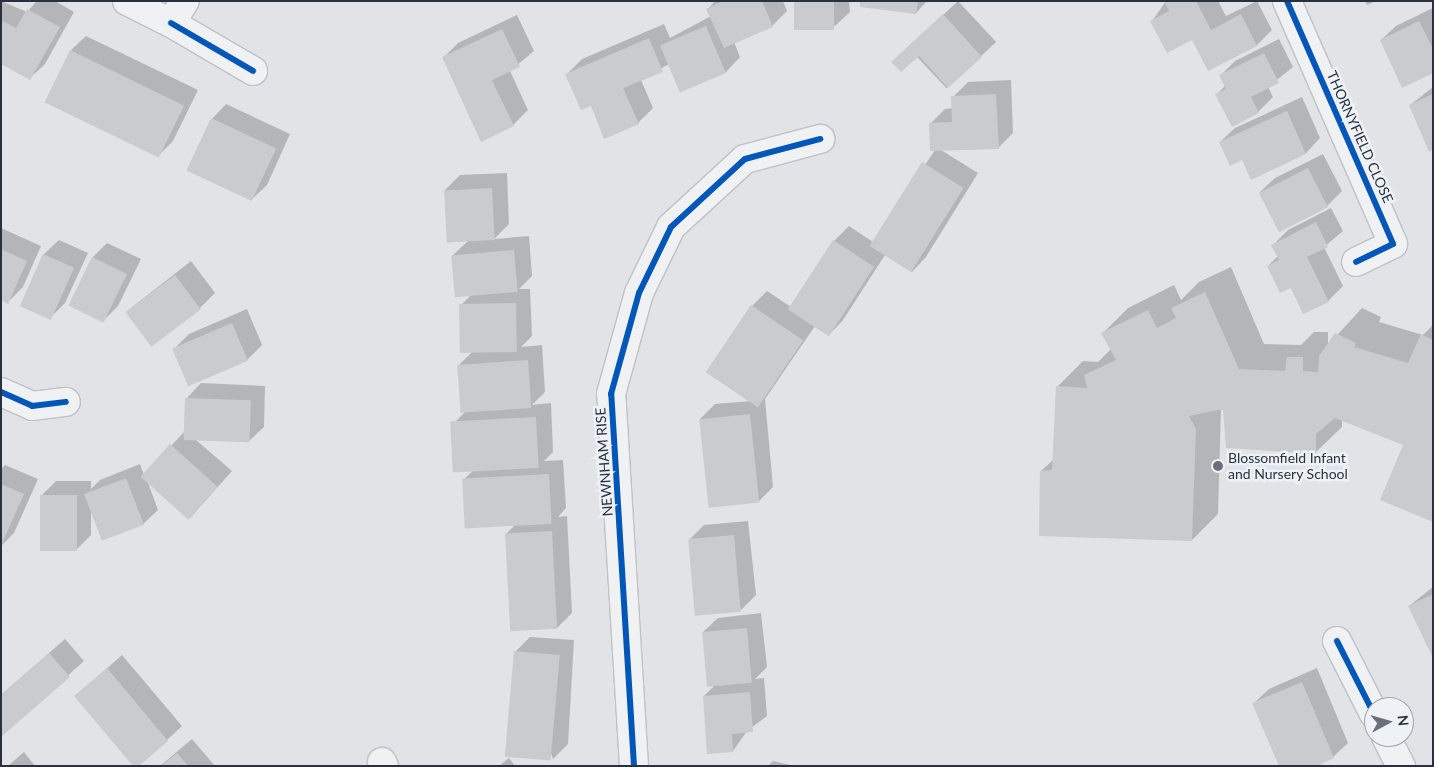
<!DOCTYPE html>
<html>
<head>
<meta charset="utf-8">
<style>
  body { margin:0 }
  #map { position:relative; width:1434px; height:767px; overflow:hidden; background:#e1e3e6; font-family:Lato,sans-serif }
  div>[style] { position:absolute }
  .shadow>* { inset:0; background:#0003; transform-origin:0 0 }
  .building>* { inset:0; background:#c9cbce; transform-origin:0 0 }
  .roads { filter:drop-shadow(1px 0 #bfc1c4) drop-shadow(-1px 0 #bfc1c4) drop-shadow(0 1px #bfc1c4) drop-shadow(0 -1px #bfc1c4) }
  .minor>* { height:28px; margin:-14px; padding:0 14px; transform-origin:14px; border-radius:14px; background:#f0f1f2 }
  .cycleway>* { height:6px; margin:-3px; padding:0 3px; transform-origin:3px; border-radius:3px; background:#0057b8 }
  .dots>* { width:14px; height:14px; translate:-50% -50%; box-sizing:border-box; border:2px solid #eef2f6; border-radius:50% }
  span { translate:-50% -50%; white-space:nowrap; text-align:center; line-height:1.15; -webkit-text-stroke:5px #eef2f6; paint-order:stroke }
  .street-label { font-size:14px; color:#28323f }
  .poi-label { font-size:14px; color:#28323f }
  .left { translate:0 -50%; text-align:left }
  .frame { position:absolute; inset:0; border:2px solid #28323f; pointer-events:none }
  .north { position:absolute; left:1364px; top:697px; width:50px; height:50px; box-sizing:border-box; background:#eef2f6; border:1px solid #9fa5ad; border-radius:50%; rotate:84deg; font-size:14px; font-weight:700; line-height:20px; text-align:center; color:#28323f }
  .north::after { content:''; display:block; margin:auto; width:18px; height:22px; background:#697079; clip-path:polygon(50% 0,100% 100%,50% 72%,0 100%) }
</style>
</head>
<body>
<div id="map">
  <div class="shadow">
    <div style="clip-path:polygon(1px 1px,27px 12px,37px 1px,55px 1px,74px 12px,45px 64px,30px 78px,1px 62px)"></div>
    <div style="clip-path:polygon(715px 1px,783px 1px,787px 11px,772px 26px,734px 42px,740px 57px,726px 72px,669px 64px,641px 80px,653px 108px,638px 123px,591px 104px,567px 74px,582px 59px,664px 24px,670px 38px,711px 16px,708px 9px)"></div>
    <div style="clip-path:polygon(795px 1px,849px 1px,850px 12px,835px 26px)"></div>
    <div style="clip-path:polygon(862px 1px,927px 1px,916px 13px)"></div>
    <div style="left:958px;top:1px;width:56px;height:68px;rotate:47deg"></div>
    <div style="clip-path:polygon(1166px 1px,1218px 1px,1226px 16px,1257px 1px,1272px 30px,1257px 45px,1208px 70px,1193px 38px,1152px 21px)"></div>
    <div style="clip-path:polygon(1365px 1px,1376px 1px,1367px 5px)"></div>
    <div style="clip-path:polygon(1433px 8px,1433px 71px,1381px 40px,1396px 26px)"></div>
    <div style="clip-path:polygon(517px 15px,534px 51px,510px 71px,528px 110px,513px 125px,443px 58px,458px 43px)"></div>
    <div style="clip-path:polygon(86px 36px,198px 90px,173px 141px,158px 156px,71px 50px)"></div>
    <div style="clip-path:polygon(1279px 39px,1293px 67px,1268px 87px,1273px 97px,1258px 112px,1217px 94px,1225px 86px,1220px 76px,1235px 61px)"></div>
    <div style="clip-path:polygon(1011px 80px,1013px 133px,998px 148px,941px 150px,978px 173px,926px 257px,912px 272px,885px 255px,843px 320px,829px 335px,815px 326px,765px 399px,773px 487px,758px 502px,700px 419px,715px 404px,751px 401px,708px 373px,752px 306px,767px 291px,791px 307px,834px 241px,849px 226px,873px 242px,935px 150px,930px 124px,945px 109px,953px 108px,953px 97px,968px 82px)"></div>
    <div style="clip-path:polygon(1433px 87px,1433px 149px,1410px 105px)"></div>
    <div style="clip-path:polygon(1302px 97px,1320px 138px,1306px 153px,1242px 159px,1220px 142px,1235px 128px)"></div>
    <div style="clip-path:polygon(226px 104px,290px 134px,267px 185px,252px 199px,212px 119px)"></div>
    <div style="clip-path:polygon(1323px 154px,1342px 191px,1327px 206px,1260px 192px,1275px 178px)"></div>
    <div style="clip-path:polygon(507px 173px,509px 224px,494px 239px,529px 236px,532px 276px,519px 289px,530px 289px,532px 336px,521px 347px,542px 345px,545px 392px,532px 405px,551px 403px,553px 452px,544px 461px,563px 460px,566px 508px,558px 517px,567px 516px,572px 613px,557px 628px,506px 534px,515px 525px,463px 480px,475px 469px,451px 426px,466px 411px,459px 365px,472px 352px,461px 305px,471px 295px,452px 256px,469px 240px,445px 190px,460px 175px)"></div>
    <div style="clip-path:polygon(1331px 208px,1343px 231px,1324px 247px,1343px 286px,1328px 301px,1291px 287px,1268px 266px,1278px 256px,1273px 245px,1288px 230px)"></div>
    <div style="clip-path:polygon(1px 228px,41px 246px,23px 287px,8px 302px,1px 299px)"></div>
    <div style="clip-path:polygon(59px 240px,88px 253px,65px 303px,50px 318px,22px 305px,44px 254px)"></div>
    <div style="clip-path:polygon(107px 243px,141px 259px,118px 306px,103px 321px,93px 257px)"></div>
    <div style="clip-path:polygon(191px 261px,215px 293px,200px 308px,126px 312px)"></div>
    <div style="clip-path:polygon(1231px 267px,1264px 344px,1301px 345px,1314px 332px,1328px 332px,1328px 345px,1362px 308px,1381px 317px,1379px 322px,1423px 335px,1433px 325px,1433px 520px,1405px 445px,1342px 420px,1342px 427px,1316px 452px,1221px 409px,1218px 514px,1192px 540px,1041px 471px,1054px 459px,1057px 387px,1083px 361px,1098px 362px,1111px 349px,1102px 334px,1128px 308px,1174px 285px,1181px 300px,1199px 282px)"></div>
    <div style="clip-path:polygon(247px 309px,262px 345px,247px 360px,174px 349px,189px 334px)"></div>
    <div style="clip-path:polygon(201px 383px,265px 386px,264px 427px,249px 441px,196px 440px,232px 471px,190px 518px,147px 480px,158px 510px,143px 524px,91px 510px,91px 535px,76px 550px,41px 496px,56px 481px,91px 481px,91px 489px,100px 480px,140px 464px,144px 475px,185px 431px,187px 398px)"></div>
    <div style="clip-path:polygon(5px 465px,38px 479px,14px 533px,1px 546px,1px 469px)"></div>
    <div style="clip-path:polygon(748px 521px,756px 595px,741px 610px,689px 540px,704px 525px)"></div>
    <div style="clip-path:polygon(1433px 587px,1433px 655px,1409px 606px)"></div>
    <div style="clip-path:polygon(761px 613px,767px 667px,755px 679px,764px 678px,767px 716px,747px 731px,733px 751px,704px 696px,714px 686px,703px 632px,718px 618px)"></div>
    <div style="clip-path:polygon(530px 637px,574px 640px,568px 744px,553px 759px,515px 652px)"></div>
    <div style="clip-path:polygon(65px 639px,84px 661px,2px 735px,1px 695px)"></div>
    <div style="clip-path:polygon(122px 655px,182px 726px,167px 740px,76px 696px)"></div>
    <div style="clip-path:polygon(1317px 668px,1348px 743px,1333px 757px,1254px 703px,1269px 689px)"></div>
    <div style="clip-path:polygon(192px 739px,215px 766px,160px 766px)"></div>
    <div style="clip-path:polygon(24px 752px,35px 766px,8px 766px)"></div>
    <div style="clip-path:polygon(509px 758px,515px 766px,499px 766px)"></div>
    <div style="clip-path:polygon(773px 761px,794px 766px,768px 766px)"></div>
  </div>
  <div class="building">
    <div style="clip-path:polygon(723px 1px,762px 1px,773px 27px,724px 48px,706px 9px)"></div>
    <div style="left:794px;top:1px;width:40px;height:29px"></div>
    <div style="clip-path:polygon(860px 1px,918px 1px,916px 14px,860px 7px)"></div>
    <div style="clip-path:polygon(1164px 1px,1196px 1px,1211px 30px,1241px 14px,1257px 46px,1208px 71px,1192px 40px,1167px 53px,1150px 21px,1169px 11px)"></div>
    <div style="clip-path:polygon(27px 9px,60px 27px,30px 80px,1px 64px,1px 20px,16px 28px)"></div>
    <div style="clip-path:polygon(943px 14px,982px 57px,948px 88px,919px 56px,901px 72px,891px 62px)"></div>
    <div style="clip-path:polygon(1419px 21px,1433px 49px,1433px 73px,1402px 88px,1380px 40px)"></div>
    <div style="left:706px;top:26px;width:51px;height:50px;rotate:67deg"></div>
    <div style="clip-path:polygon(502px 29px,520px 67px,492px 80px,514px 126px,481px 142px,442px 57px)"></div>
    <div style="clip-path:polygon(649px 38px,663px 72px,623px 88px,639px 124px,604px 139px,591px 106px,581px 110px,565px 74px)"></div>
    <div style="left:70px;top:50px;width:127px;height:58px;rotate:26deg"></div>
    <div style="clip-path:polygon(1264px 53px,1279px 83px,1251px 97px,1259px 113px,1232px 127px,1215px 94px,1226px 89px,1219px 75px)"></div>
    <div style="clip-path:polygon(996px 94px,999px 149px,930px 151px,929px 123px,952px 122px,951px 96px)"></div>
    <div style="clip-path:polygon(1433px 94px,1433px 150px,1429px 152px,1409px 105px)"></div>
    <div style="clip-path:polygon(1287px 111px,1306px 154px,1251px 180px,1242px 160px,1230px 166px,1219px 142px)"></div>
    <div style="left:211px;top:118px;width:72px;height:58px;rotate:25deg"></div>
    <div style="left:922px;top:162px;width:49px;height:99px;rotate:32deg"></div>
    <div style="left:1308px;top:168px;width:44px;height:55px;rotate:63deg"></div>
    <div style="left:492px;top:188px;width:52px;height:48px;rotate:87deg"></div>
    <div style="clip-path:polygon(1316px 222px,1328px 247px,1307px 257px,1329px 302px,1303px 314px,1291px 288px,1280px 293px,1267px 266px,1279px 260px,1271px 245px)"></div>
    <div style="left:833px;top:240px;width:49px;height:83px;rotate:33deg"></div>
    <div style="clip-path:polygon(1px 249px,27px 261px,8px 304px,1px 300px)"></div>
    <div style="left:514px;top:250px;width:42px;height:63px;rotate:85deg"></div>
    <div style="left:43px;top:254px;width:34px;height:57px;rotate:24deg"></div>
    <div style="left:92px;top:257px;width:39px;height:54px;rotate:26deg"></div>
    <div style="left:175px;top:275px;width:43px;height:62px;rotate:53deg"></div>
    <div style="clip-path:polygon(1205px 292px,1239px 369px,1285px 371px,1287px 357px,1303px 357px,1303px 371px,1318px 372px,1319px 356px,1335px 333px,1356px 343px,1354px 347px,1408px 363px,1421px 334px,1433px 340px,1433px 522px,1380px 500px,1403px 445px,1335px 418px,1316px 434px,1316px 454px,1226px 448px,1223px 409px,1189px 416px,1196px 429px,1192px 541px,1039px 536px,1040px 471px,1052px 470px,1056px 386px,1087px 388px,1084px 375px,1116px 360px,1101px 333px,1148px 310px,1157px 328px,1176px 318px,1171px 308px)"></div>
    <div style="left:516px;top:303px;width:49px;height:57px;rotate:89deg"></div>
    <div style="left:751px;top:305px;width:63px;height:81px;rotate:34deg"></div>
    <div style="left:232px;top:323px;width:41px;height:65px;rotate:67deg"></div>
    <div style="left:528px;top:360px;width:48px;height:71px;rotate:86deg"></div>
    <div style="left:185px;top:398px;width:66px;height:42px;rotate:2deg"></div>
    <div style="left:750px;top:414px;width:89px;height:51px;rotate:84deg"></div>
    <div style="left:536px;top:417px;width:51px;height:86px;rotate:87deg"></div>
    <div style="left:170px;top:444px;width:64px;height:44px;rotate:42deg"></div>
    <div style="left:549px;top:474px;width:50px;height:87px;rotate:87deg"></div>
    <div style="left:126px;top:478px;width:50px;height:45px;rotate:69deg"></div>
    <div style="clip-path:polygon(1px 484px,24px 494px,1px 546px)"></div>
    <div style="left:77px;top:495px;width:56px;height:37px;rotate:90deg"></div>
    <div style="left:552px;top:531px;width:98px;height:47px;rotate:87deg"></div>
    <div style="left:734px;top:535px;width:77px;height:46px;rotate:85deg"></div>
    <div style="clip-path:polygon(1433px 594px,1433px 658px,1408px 606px)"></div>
    <div style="left:747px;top:628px;width:55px;height:45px;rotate:85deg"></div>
    <div style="left:514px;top:651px;width:46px;height:106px;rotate:5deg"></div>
    <div style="clip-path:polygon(49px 653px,70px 677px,1px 737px,1px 695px)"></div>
    <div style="clip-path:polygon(107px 668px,168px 741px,139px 766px,133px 766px,74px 696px)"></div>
    <div style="clip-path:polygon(1302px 682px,1334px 758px,1317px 766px,1279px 766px,1252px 703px)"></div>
    <div style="clip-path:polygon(750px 692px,753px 732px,732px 734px,733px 752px,707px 754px,703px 696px)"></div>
    <div style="clip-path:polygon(177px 753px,188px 766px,161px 766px)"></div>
  </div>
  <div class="roads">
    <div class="minor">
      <div style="left:127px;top:1px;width:49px;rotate:26.6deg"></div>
      <div style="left:171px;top:23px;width:26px;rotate:-58deg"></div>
      <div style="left:1287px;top:1px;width:265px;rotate:66.4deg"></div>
      <div style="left:1393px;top:244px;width:41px;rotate:154.1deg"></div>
      <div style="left:171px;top:23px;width:95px;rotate:30.3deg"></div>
      <div style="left:1px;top:392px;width:34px;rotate:24deg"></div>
      <div style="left:32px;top:406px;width:34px;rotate:-7deg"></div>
      <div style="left:1337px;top:641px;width:82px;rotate:63.1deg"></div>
      <div style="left:1386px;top:737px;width:33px;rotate:63deg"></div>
      <div style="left:382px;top:762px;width:4px;rotate:63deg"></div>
      <div style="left:634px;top:766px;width:373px;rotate:-93.5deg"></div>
      <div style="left:611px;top:394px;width:105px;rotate:-74.5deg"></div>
      <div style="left:639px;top:293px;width:73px;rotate:-64.1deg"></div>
      <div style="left:671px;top:227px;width:100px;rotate:-42.6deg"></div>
      <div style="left:745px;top:159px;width:78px;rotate:-14.9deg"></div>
    </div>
  </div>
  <div class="cycleway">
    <div style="left:1287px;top:1px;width:265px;rotate:66.4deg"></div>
    <div style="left:1393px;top:244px;width:41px;rotate:154.1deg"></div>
    <div style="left:171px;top:23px;width:95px;rotate:30.3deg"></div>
    <div style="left:1px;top:392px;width:34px;rotate:24deg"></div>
    <div style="left:32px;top:406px;width:34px;rotate:-7deg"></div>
    <div style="left:1337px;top:641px;width:82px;rotate:63.1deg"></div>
    <div style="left:634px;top:766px;width:373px;rotate:-93.5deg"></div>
    <div style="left:611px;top:394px;width:105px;rotate:-74.5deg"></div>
    <div style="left:639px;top:293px;width:73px;rotate:-64.1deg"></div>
    <div style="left:671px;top:227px;width:100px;rotate:-42.6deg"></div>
    <div style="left:745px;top:159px;width:78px;rotate:-14.9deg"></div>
  </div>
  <div class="dots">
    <div style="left:1218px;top:466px;background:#697079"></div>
  </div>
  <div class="street-label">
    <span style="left:1360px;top:137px;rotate:66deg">THORNYFIELD CLOSE</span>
    <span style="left:604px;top:462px;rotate:-94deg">NEWNHAM RISE</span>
  </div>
  <div class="poi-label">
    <span class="left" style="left:1228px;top:466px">Blossomfield Infant<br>and Nursery School</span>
  </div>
  <div class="frame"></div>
  <div class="north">N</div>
</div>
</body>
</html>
